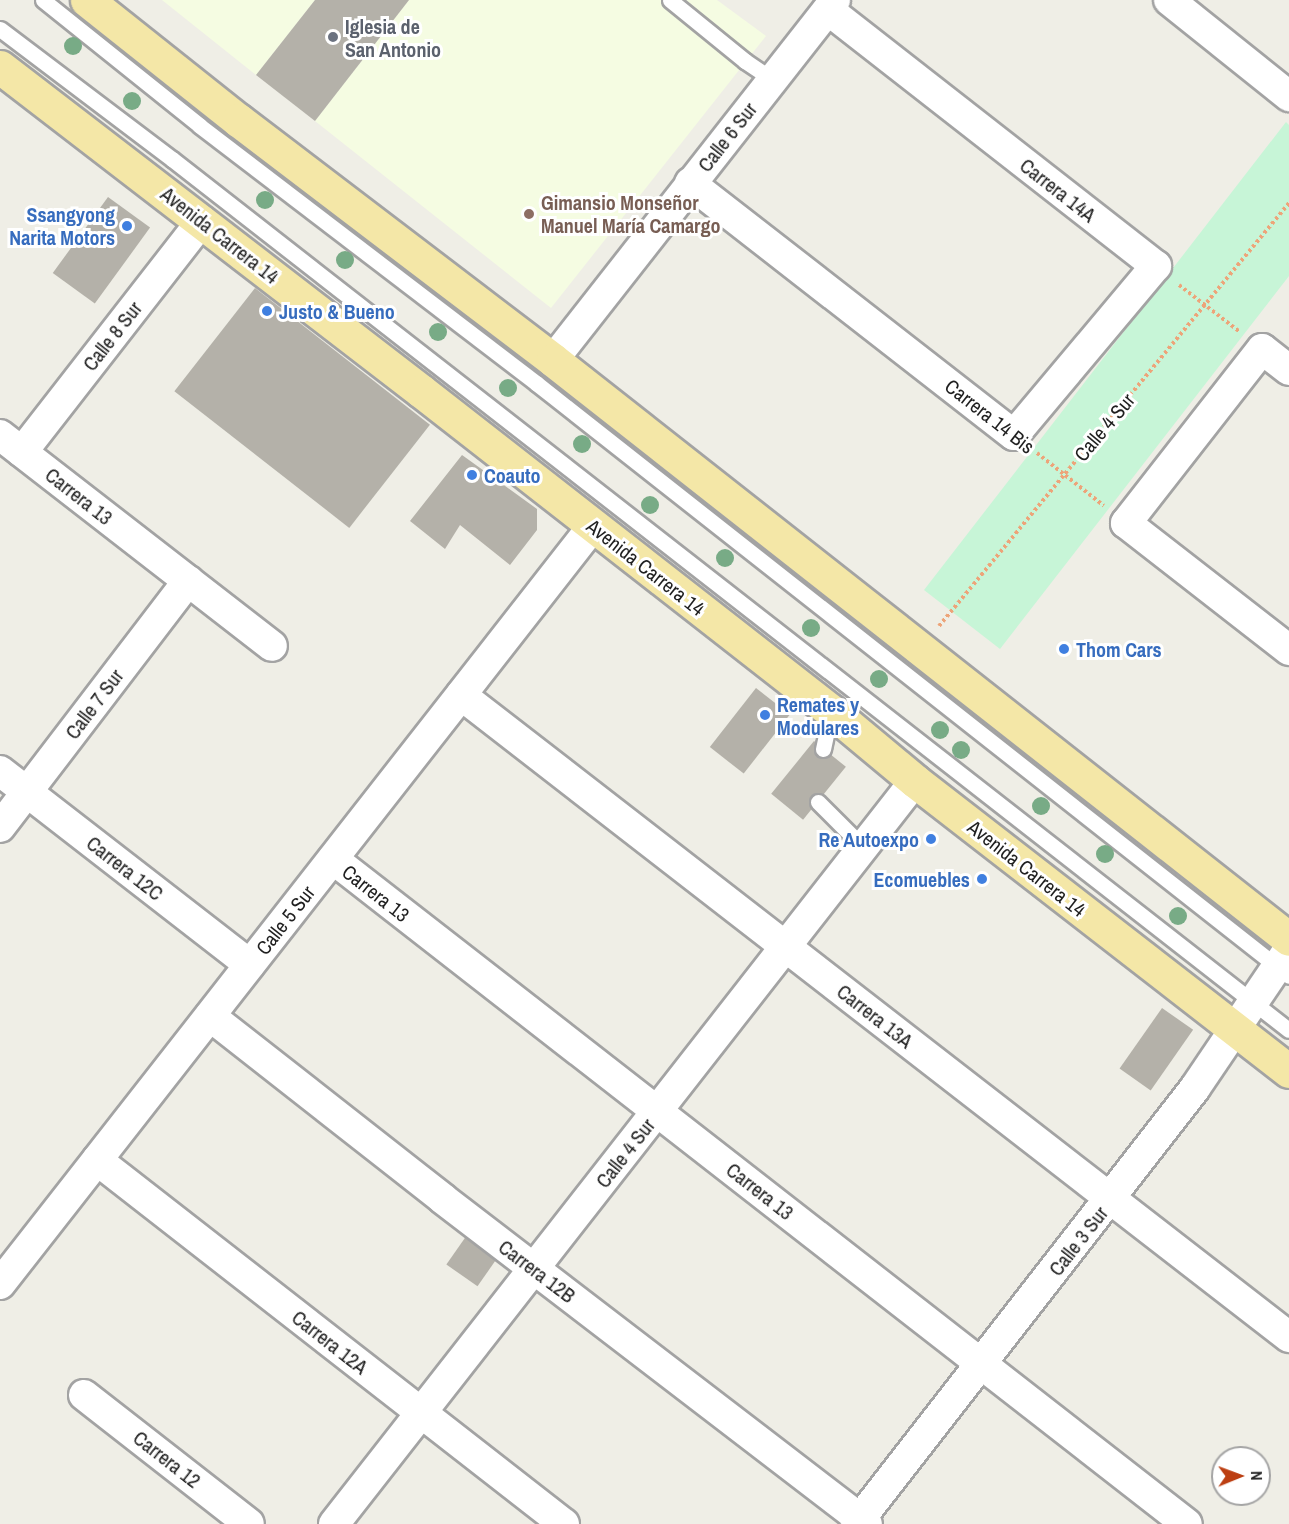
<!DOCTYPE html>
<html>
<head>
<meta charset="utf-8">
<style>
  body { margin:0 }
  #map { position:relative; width:1289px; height:1524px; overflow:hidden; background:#efeee6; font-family:"Archivo Narrow",sans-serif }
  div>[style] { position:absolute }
  .education>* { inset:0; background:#f5fce2 }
  .park>* { inset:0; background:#c7f5d7 }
  .building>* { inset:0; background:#b4b1a9; transform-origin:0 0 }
  .path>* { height:4px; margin-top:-2px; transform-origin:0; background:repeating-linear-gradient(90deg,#eda479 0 3px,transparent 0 6px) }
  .roads { filter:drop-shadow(2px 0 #a3a3a3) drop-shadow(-2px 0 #a3a3a3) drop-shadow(0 2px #a3a3a3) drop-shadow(0 -2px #a3a3a3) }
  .service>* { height:15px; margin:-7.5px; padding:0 7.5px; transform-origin:7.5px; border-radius:7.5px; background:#fff }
  .minor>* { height:30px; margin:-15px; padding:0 15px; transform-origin:15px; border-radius:15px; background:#fff }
  .primary>* { height:33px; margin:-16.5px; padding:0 16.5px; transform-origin:16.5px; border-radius:16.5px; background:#f4e7a7 }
  .trees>* { width:18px; height:18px; margin:-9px; border-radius:50%; background:#78ab86 }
  .dots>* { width:16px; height:16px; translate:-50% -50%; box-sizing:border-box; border:3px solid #fff; border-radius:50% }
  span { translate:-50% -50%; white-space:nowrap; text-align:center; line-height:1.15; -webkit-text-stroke:6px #fff; paint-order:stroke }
  .worship-label { font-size:20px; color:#5b616d; font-weight:700 }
  .left { translate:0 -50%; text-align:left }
  .street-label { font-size:20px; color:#1f1f1f }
  .education-label { font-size:20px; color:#785e54; font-weight:700 }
  .shop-label { font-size:20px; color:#366cbe; font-weight:700 }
  .right { translate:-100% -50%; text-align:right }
  .north { position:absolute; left:1211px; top:1446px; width:60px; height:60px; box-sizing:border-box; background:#fff; border:2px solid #a5a5a5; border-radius:50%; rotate:89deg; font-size:16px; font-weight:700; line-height:24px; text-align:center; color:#1f1f1f }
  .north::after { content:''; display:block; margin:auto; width:21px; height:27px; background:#bc3f12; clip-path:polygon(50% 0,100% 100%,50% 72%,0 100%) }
</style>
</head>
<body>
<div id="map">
  <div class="education">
    <div style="clip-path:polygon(162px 0,315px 0,256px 75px)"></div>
    <div style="clip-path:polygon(409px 0,717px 0,766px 36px,551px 308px,315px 121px)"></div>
  </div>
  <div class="park">
    <div style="clip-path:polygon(1286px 122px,1289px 125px,1289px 276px,1000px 649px,924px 590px)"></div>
  </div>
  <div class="building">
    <div style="clip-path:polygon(315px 0,409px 0,315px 121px,256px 75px)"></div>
    <div style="left:108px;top:197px;width:52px;height:94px;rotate:36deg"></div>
    <div style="left:255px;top:288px;width:222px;height:131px;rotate:38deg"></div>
    <div style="clip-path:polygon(462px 455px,537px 509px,537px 530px,510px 565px,460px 525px,445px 549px,410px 521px)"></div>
    <div style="left:756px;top:688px;width:43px;height:75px;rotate:38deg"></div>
    <div style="left:814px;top:741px;width:41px;height:68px;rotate:39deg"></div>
    <div style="left:1162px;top:1008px;width:38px;height:74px;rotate:35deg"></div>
    <div style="left:467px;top:1235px;width:38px;height:36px;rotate:35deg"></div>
  </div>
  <div class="path">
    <div style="left:1179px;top:285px;width:77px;rotate:37.6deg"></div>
    <div style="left:1037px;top:453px;width:85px;rotate:38.3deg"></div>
    <div style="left:939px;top:626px;width:549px;rotate:-50.39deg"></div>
  </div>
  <div class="roads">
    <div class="service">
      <div style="left:43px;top:0;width:201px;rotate:38.7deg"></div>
      <div style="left:200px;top:126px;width:423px;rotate:37.4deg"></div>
      <div style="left:536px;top:383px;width:958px;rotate:38.22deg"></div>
      <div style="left:670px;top:0;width:97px;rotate:39.1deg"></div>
      <div style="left:745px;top:61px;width:32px;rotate:34deg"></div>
      <div style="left:0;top:29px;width:216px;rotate:37.1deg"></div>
      <div style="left:172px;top:159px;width:1416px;rotate:37.95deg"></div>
      <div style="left:823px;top:749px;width:39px;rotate:-78deg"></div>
      <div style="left:818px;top:802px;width:62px;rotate:45deg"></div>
    </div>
    <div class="minor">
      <div style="left:1169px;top:0;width:154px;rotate:38.7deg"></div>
      <div style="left:690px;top:183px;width:410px;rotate:37.9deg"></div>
      <div style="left:1014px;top:435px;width:221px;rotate:-50deg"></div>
      <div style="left:1156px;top:266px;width:416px;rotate:-142deg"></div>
      <div style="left:553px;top:360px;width:457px;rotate:-51.9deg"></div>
      <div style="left:1289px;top:370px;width:34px;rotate:-142deg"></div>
      <div style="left:1262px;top:349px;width:221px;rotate:128deg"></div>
      <div style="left:1126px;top:523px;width:207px;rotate:37.9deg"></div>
      <div style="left:0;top:435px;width:344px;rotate:37.8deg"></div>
      <div style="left:22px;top:452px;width:293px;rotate:-52.1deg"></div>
      <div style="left:461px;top:695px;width:1048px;rotate:37.79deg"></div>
      <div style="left:0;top:771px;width:316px;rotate:37.8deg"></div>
      <div style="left:0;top:827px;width:310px;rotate:-52.6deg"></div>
      <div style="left:333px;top:859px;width:1082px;rotate:37.91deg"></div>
      <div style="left:210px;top:1016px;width:296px;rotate:38.1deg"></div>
      <div style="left:443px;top:1199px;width:534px;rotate:37.47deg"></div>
      <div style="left:97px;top:1160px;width:592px;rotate:37.93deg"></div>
      <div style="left:0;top:1284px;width:962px;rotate:-51.96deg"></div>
      <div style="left:84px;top:1395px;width:209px;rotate:38deg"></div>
      <div style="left:334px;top:1524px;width:943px;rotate:-51.98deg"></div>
      <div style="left:856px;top:1524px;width:552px;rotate:-52.13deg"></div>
      <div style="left:1195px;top:1088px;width:168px;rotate:-55.9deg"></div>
    </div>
    <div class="primary">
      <div style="left:87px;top:0;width:193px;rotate:38.5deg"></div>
      <div style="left:238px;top:120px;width:396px;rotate:37.3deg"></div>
      <div style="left:553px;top:360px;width:936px;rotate:38.19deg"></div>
      <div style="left:0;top:67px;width:531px;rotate:37.58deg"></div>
      <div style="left:421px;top:391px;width:520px;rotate:37.97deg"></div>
      <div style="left:831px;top:711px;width:109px;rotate:39.8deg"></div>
      <div style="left:915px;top:781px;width:473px;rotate:37.8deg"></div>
    </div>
  </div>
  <div class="trees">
    <div style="left:73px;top:46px"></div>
    <div style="left:132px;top:101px"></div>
    <div style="left:265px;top:200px"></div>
    <div style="left:345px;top:260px"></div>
    <div style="left:438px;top:332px"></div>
    <div style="left:508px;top:388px"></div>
    <div style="left:582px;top:444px"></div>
    <div style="left:650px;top:505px"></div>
    <div style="left:725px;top:558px"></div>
    <div style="left:811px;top:628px"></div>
    <div style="left:879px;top:679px"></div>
    <div style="left:940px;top:730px"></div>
    <div style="left:961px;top:750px"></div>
    <div style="left:1041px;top:806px"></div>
    <div style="left:1105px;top:854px"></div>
    <div style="left:1178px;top:916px"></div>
  </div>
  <div class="dots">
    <div style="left:333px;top:37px;background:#6b7280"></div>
    <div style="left:529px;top:214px;background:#8d6e63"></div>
    <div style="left:127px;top:226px;background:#3f7fe0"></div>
    <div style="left:267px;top:311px;background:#3f7fe0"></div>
    <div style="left:472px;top:475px;background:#3f7fe0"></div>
    <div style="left:1064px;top:649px;background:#3f7fe0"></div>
    <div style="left:765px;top:715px;background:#3f7fe0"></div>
    <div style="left:931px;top:839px;background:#3f7fe0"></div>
    <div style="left:982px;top:879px;background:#3f7fe0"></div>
  </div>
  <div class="worship-label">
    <span class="left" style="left:345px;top:38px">Iglesia de<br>San Antonio</span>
  </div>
  <div class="street-label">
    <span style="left:727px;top:137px;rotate:-52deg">Calle 6 Sur</span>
    <span style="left:1058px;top:190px;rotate:38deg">Carrera 14A</span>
    <span style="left:220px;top:235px;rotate:38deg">Avenida Carrera 14</span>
    <span style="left:112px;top:336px;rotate:-52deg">Calle 8 Sur</span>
    <span style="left:990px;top:416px;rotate:38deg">Carrera 14 Bis</span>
    <span style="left:1104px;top:427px;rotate:-50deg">Calle 4 Sur</span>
    <span style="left:79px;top:496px;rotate:38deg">Carrera 13</span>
    <span style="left:646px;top:567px;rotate:38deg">Avenida Carrera 14</span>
    <span style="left:94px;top:704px;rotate:-53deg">Calle 7 Sur</span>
    <span style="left:125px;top:868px;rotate:38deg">Carrera 12C</span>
    <span style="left:1027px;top:868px;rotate:38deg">Avenida Carrera 14</span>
    <span style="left:376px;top:893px;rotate:38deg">Carrera 13</span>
    <span style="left:285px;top:920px;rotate:-52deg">Calle 5 Sur</span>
    <span style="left:875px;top:1016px;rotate:38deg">Carrera 13A</span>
    <span style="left:625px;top:1153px;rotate:-52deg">Calle 4 Sur</span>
    <span style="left:760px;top:1191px;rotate:38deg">Carrera 13</span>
    <span style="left:1078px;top:1241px;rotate:-52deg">Calle 3 Sur</span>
    <span style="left:537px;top:1271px;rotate:37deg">Carrera 12B</span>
    <span style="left:330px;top:1342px;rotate:38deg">Carrera 12A</span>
    <span style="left:167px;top:1459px;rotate:38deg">Carrera 12</span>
  </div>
  <div class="education-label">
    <span class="left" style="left:541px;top:214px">Gimansio Monseñor<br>Manuel María Camargo</span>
  </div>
  <div class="shop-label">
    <span class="right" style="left:115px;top:226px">Ssangyong<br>Narita Motors</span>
    <span class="left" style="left:279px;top:311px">Justo &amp; Bueno</span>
    <span class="left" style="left:484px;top:475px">Coauto</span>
    <span class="left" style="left:1076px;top:649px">Thom Cars</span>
    <span class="left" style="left:777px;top:716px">Remates y<br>Modulares</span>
    <span class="right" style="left:919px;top:839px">Re Autoexpo</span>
    <span class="right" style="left:970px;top:879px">Ecomuebles</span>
  </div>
  <div class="north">N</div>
</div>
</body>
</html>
